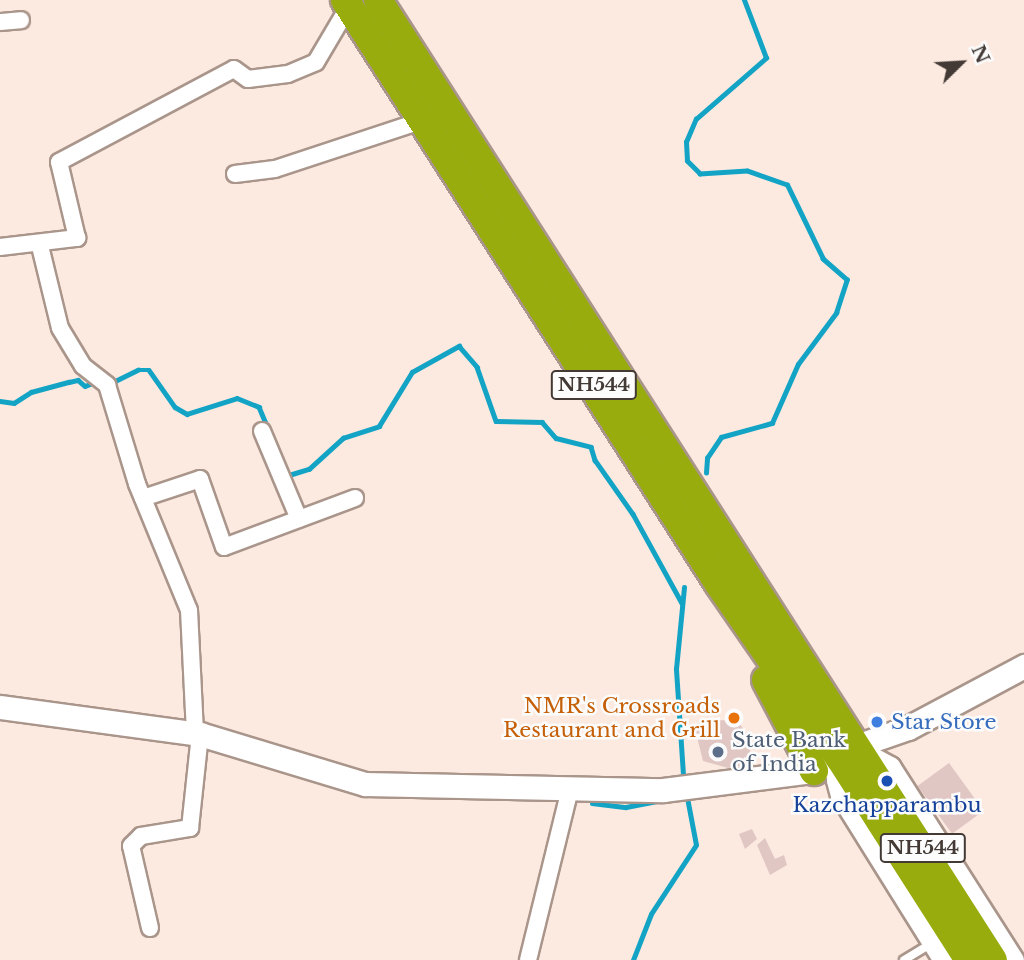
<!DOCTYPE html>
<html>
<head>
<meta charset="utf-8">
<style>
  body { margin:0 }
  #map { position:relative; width:1024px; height:960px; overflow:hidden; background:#fceae1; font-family:"Libre Baskerville",serif }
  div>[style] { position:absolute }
  .stream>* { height:4.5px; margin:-2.25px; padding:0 2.25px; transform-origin:2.25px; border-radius:2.25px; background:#13a4c5 }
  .building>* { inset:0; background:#e0c7c4; transform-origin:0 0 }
  .roads { filter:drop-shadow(2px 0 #aa958b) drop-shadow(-2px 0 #aa958b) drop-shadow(0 2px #aa958b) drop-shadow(0 -2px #aa958b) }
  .lane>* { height:8px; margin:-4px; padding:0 4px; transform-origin:4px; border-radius:4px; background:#fff }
  .street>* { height:16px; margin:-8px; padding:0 8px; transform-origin:8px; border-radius:8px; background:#fff }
  .secondary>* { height:23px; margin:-11.5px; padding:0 11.5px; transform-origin:11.5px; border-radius:11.5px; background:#fff }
  .highway>* { height:28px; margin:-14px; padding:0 14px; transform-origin:14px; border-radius:14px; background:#98ac0e }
  .dots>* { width:19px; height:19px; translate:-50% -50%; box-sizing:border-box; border:4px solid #fcfcfc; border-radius:50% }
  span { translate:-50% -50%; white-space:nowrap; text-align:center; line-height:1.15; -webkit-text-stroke:5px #fcfcfc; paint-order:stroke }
  .shield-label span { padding:2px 5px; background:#fcfcfc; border:2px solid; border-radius:5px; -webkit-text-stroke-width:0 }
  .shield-label { font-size:19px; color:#433a36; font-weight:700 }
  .food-label { font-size:21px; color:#c56008 }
  .right { translate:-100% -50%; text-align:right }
  .shop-label { font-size:21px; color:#366cbe }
  .left { translate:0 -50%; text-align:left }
  .service-label { font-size:21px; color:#4e5e75 }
  .transit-label { font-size:21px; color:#164399 }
  .north { position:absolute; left:926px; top:28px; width:70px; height:70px; -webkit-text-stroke:5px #fcfcfc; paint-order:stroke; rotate:66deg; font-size:19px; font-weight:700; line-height:28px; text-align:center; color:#433a36 }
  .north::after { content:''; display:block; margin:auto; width:24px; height:32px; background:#433a36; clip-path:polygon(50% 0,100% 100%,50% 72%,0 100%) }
</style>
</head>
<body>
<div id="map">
  <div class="stream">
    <div style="left:111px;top:383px;width:30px;rotate:-26deg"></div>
    <div style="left:138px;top:370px;width:11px"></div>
    <div style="left:149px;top:370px;width:45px;rotate:54.9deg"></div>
    <div style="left:175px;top:407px;width:14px;rotate:30deg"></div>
    <div style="left:187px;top:414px;width:52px;rotate:-17.7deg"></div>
    <div style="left:237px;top:398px;width:24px;rotate:22deg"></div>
    <div style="left:259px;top:407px;width:33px;rotate:67deg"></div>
    <div style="left:0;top:401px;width:14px;rotate:8deg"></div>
    <div style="left:14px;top:403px;width:20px;rotate:-33deg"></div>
    <div style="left:31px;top:392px;width:39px;rotate:-15deg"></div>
    <div style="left:69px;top:382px;width:9px;rotate:-13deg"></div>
    <div style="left:78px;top:380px;width:9px;rotate:41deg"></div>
    <div style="left:85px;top:386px;width:11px;rotate:-22deg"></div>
    <div style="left:286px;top:470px;width:6px;rotate:59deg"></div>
    <div style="left:289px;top:475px;width:21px;rotate:-17deg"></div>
    <div style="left:309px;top:469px;width:46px;rotate:-42.4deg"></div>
    <div style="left:343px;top:438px;width:38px;rotate:-18deg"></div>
    <div style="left:379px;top:426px;width:63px;rotate:-58.6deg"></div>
    <div style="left:412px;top:372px;width:54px;rotate:-29deg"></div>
    <div style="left:459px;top:346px;width:28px;rotate:49deg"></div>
    <div style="left:477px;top:367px;width:57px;rotate:70.6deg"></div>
    <div style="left:496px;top:421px;width:46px;rotate:1.2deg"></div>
    <div style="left:542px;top:422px;width:21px;rotate:49deg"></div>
    <div style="left:556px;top:438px;width:36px;rotate:14deg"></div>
    <div style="left:591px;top:447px;width:14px;rotate:73deg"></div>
    <div style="left:595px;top:460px;width:66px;rotate:54.9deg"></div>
    <div style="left:633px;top:514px;width:102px;rotate:61.2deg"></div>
    <div style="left:706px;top:473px;width:15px;rotate:-86deg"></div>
    <div style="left:707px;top:458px;width:25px;rotate:-56deg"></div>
    <div style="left:721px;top:437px;width:53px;rotate:-15.4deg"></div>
    <div style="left:772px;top:423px;width:64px;rotate:-66.2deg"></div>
    <div style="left:798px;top:364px;width:64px;rotate:-53.3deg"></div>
    <div style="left:836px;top:313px;width:35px;rotate:-72deg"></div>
    <div style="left:847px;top:280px;width:32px;rotate:-139deg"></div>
    <div style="left:823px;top:259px;width:82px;rotate:-115.9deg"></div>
    <div style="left:787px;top:185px;width:42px;rotate:-160.7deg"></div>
    <div style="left:747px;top:171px;width:47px;rotate:176.3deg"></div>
    <div style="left:700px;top:174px;width:18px;rotate:-135deg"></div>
    <div style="left:687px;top:161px;width:19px;rotate:-93deg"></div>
    <div style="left:686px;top:142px;width:25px;rotate:-67deg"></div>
    <div style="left:696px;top:119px;width:93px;rotate:-41.1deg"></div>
    <div style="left:766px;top:58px;width:62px;rotate:-110.8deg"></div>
    <div style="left:683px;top:775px;width:106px;rotate:-93.8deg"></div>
    <div style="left:676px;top:669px;width:82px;rotate:-84.4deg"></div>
    <div style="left:592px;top:803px;width:34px;rotate:7deg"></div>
    <div style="left:626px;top:807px;width:31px;rotate:-11deg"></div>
    <div style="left:633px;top:960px;width:49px;rotate:-68.6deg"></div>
    <div style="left:651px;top:914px;width:82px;rotate:-56.9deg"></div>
    <div style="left:696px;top:845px;width:48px;rotate:-100.8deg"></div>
  </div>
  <div class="building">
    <div style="clip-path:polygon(717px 720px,738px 721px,751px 741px,749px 759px,741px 766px,728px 768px,703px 761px,694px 725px)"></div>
    <div style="left:949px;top:763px;width:59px;height:39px;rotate:54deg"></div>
    <div style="clip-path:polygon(752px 829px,757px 839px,745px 849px,739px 834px)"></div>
    <div style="clip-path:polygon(765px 838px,775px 859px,784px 855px,787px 865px,770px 875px,757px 845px)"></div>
  </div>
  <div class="roads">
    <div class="lane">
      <div style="left:904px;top:960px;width:33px;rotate:-31deg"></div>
    </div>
    <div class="street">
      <div style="left:0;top:22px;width:21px;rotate:-5deg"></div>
      <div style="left:235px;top:174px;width:40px;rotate:-7.1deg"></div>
      <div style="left:275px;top:169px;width:157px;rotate:-18.2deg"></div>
      <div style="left:40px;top:246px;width:84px;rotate:76.3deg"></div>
      <div style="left:60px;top:328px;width:44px;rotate:58.8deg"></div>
      <div style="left:83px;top:366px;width:31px;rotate:38deg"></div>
      <div style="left:107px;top:385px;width:103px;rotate:73.1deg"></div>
      <div style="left:137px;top:484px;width:136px;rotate:67.6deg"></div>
      <div style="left:189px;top:610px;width:123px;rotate:87.2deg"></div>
      <div style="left:0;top:247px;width:78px;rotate:-6.7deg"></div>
      <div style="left:77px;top:238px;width:78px;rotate:-103.3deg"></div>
      <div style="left:59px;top:162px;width:198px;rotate:-28deg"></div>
      <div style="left:234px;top:69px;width:17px;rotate:36deg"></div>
      <div style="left:248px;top:79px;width:40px;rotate:-7.1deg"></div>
      <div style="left:288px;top:74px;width:30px;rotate:-23deg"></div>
      <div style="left:316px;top:62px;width:65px;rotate:-59.5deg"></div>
      <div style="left:262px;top:431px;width:95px;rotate:67.2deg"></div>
      <div style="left:143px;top:498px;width:60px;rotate:-18.4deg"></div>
      <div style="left:200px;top:479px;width:72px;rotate:70.6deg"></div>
      <div style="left:224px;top:547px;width:140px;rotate:-20.5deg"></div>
      <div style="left:150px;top:928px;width:84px;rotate:-103deg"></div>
      <div style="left:131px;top:846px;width:14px;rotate:-45deg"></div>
      <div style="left:141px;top:836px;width:50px;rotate:-9.3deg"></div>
      <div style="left:190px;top:828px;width:95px;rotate:-83.9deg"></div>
      <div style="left:528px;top:960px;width:176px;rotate:-76.2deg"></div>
    </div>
    <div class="secondary">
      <div style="left:0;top:707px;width:202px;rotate:7.7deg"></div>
      <div style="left:200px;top:734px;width:172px;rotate:16.9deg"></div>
      <div style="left:365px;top:784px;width:298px;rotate:1.2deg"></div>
      <div style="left:663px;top:790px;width:152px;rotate:-7.2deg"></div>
      <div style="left:814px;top:771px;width:52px;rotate:-30deg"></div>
      <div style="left:859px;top:745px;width:52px;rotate:-19.1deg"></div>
      <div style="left:908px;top:728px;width:132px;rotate:-28.1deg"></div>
      <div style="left:865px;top:755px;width:27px;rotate:28deg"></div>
      <div style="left:889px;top:768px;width:228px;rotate:57.4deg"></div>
      <div style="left:846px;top:768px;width:14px;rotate:124deg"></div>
      <div style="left:838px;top:780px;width:16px;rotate:75deg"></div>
      <div style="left:842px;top:795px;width:195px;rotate:58deg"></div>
    </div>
    <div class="highway">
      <div style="left:345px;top:0;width:693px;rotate:57.36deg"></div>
      <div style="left:719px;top:584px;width:211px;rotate:55.3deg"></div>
      <div style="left:839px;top:757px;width:241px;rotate:57.4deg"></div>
      <div style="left:378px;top:0;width:1140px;rotate:57.36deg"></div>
      <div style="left:766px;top:680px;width:103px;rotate:62.2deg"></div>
    </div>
  </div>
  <div class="dots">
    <div style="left:734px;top:718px;background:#e8710a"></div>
    <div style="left:877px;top:722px;background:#3f7fe0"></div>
    <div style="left:718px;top:752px;background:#5c6f8a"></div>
    <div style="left:887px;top:781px;background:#1a4fb4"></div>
  </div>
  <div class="shield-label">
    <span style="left:594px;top:385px">NH544</span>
    <span style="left:923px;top:848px">NH544</span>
  </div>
  <div class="food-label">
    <span class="right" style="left:720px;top:718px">NMR's Crossroads<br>Restaurant and Grill</span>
  </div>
  <div class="shop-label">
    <span class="left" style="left:891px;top:722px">Star Store</span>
  </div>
  <div class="service-label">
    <span class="left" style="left:732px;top:752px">State Bank<br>of India</span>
  </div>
  <div class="transit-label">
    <span style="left:887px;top:805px">Kazchapparambu</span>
  </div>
  <div class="north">N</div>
</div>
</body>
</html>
